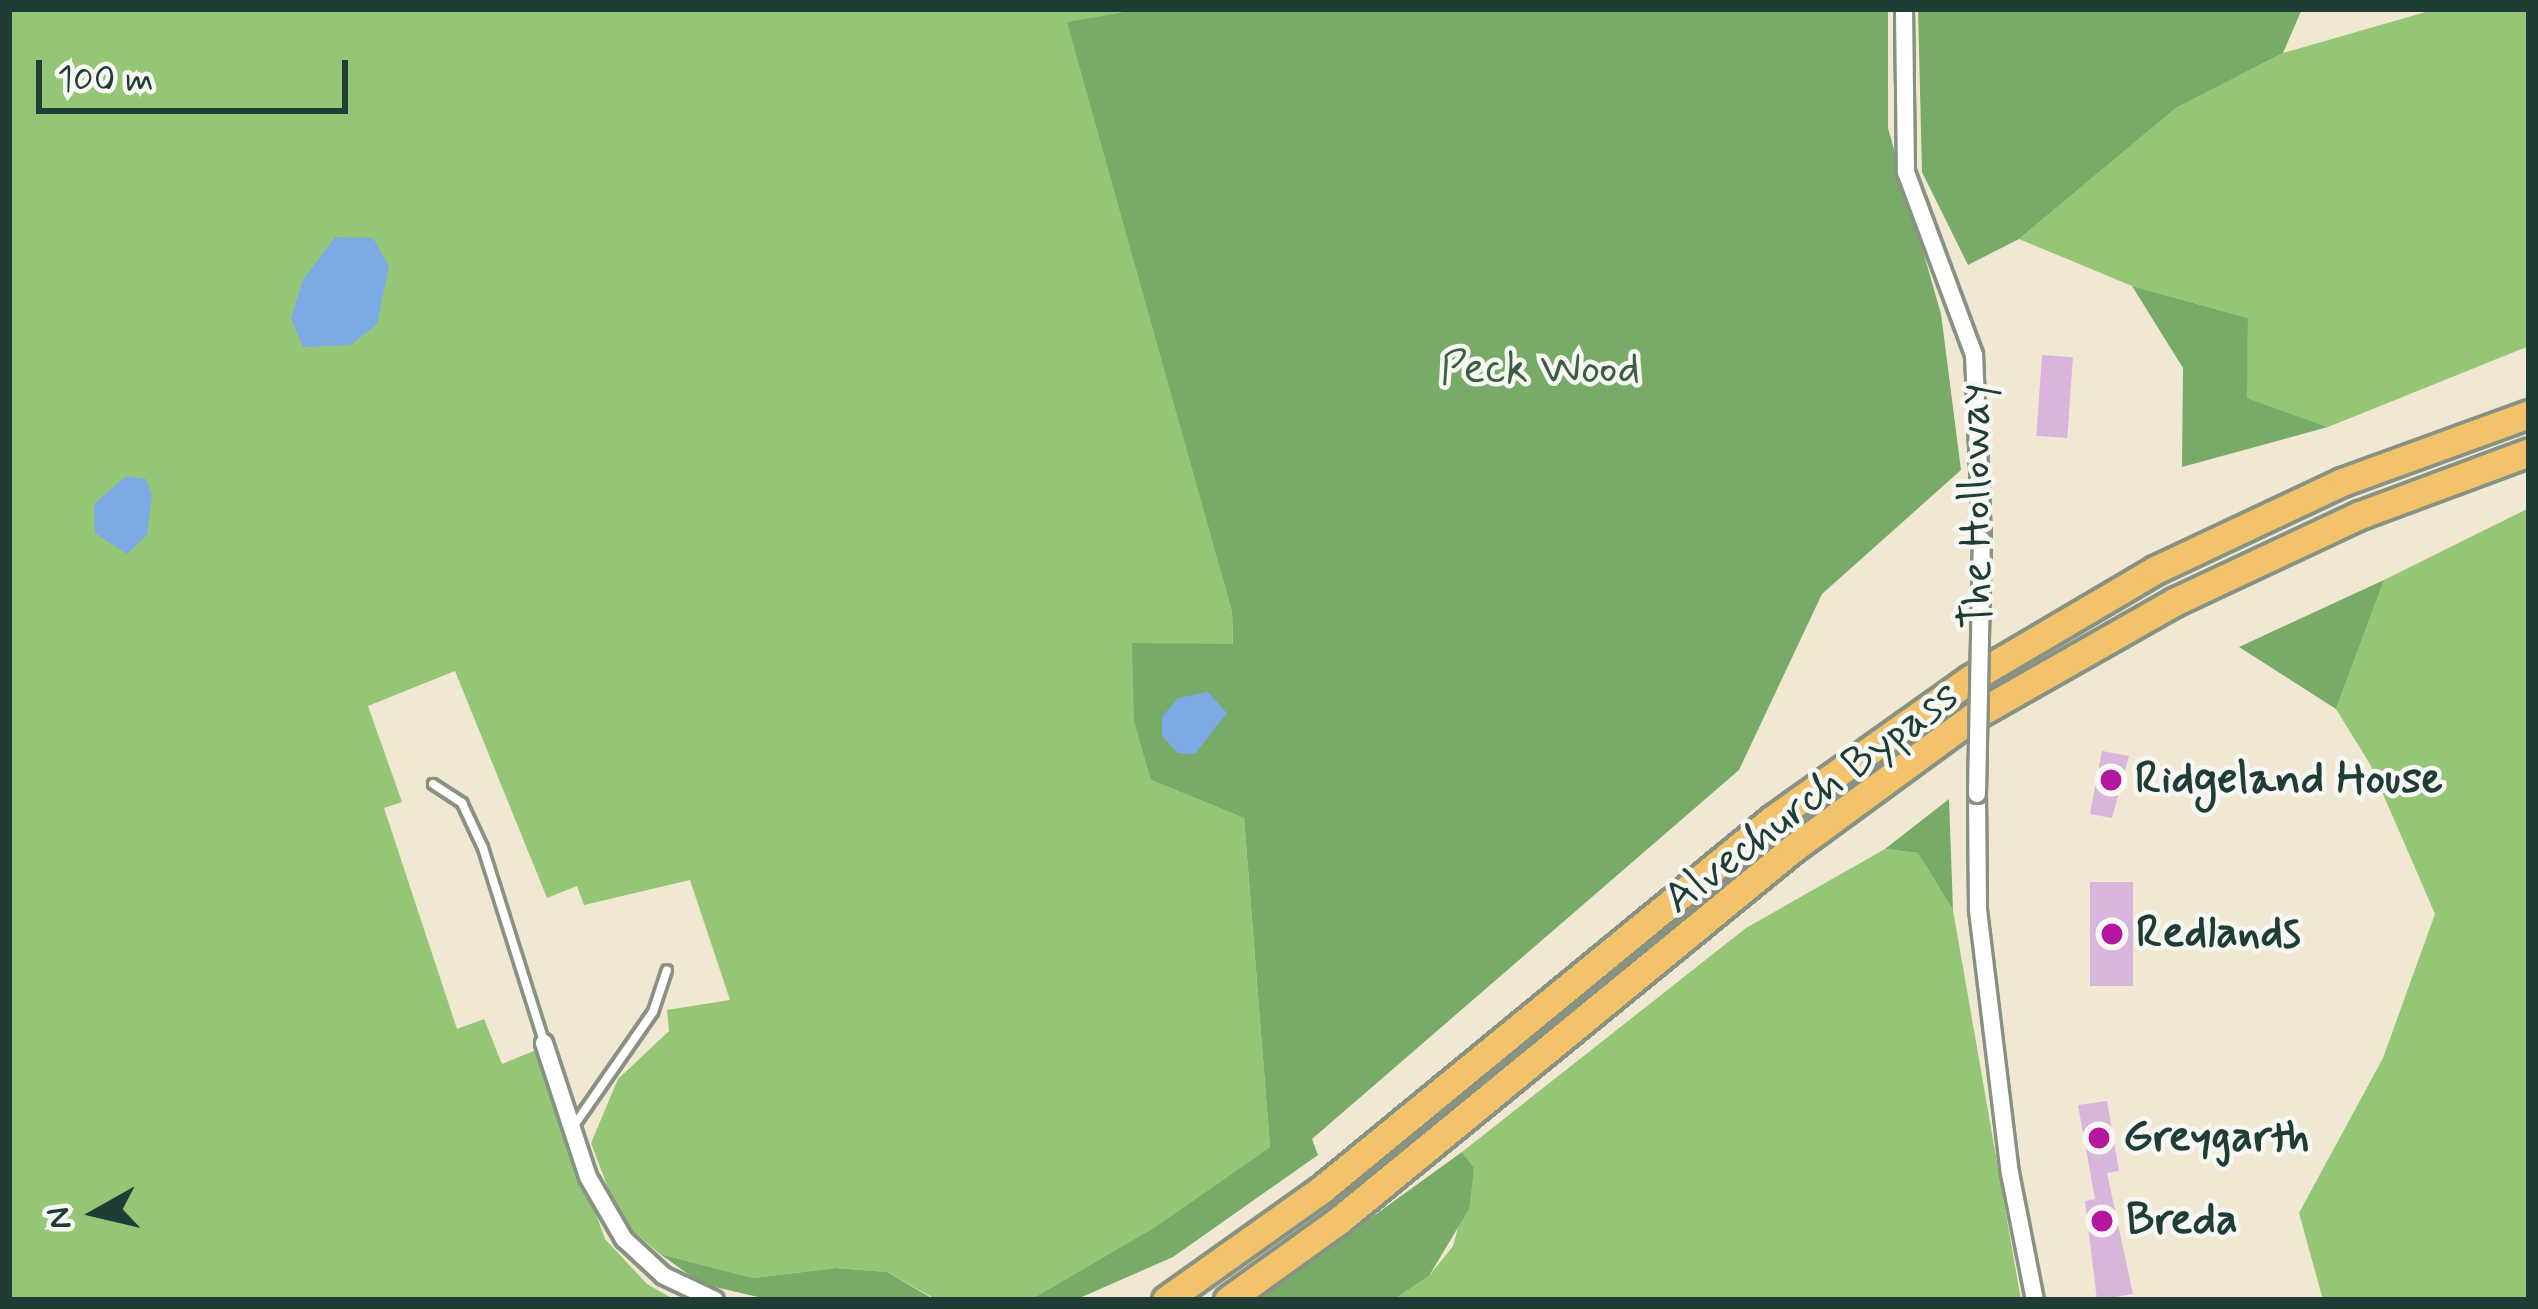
<!DOCTYPE html>
<html>
<head>
<meta charset="utf-8">
<style>
  body { margin:0 }
  #map { position:relative; width:2538px; height:1309px; overflow:hidden; background:#f0e8d2; font-family:Mynerve,sans-serif }
  div>[style] { position:absolute }
  .green>* { inset:0; background:#95c676 }
  .forest>* { inset:0; background:#78ab67 }
  .water>* { inset:0; background:#7baae5 }
  .building>* { inset:0; background:#d8b5da; transform-origin:0 0 }
  .roads { filter:drop-shadow(3px 0 #889283) drop-shadow(-3px 0 #889283) drop-shadow(0 3px #889283) drop-shadow(0 -3px #889283) }
  .service>* { height:8px; margin:-4px; padding:0 4px; transform-origin:4px; border-radius:4px; background:#fff }
  .minor>* { height:16px; margin:-8px; padding:0 8px; transform-origin:8px; border-radius:8px; background:#fff }
  .trunk>* { height:27px; margin:-13.5px; padding:0 13.5px; transform-origin:13.5px; border-radius:13.5px; background:#f2c36a }
  .bridges { filter:drop-shadow(3px 0 #889283) drop-shadow(-3px 0 #889283) drop-shadow(0 3px #889283) drop-shadow(0 -3px #889283) }
  .minor-bridge>* { height:16px; margin:-8px; padding:0 8px; transform-origin:8px; border-radius:8px; background:#fff }
  .dots>* { width:33px; height:33px; translate:-50% -50%; box-sizing:border-box; border:6px solid #f6f6f2; border-radius:50% }
  span { translate:-50% -50%; white-space:nowrap; text-align:center; line-height:1.15; -webkit-text-stroke:9px #f6f6f2; paint-order:stroke }
  .park-label { font-size:45px; color:#3c5f44 }
  .street-label { font-size:45px; color:#1f3d34 }
  .poi-label { font-size:45px; color:#1f3d34; font-weight:700 }
  .left { translate:0 -50%; text-align:left }
  .frame { position:absolute; inset:0; border:12px solid #1f3d34; pointer-events:none }
  .north { position:absolute; left:36px; top:1153px; width:120px; height:120px; -webkit-text-stroke:9px #f6f6f2; paint-order:stroke; rotate:262deg; font-size:33px; font-weight:700; line-height:48px; text-align:center; color:#1f3d34 }
  .north::after { content:''; display:block; margin:auto; width:42px; height:54px; background:#1f3d34; clip-path:polygon(50% 0,100% 100%,50% 72%,0 100%) }
  .scale { position:absolute; left:36px; top:60px; width:312px; height:54px; box-sizing:border-box; border:6px solid #1f3d34; border-top:0; padding-left:15px; font-size:36px; line-height:42px; white-space:nowrap; color:#1f3d34; -webkit-text-stroke:9px #f6f6f2; paint-order:stroke }
</style>
</head>
<body>
<div id="map">
  <div class="green">
    <div style="clip-path:polygon(9px 9px,1139px 9px,1068px 22px,1232px 612px,1233px 645px,1132px 643px,1151px 780px,1244px 818px,1270px 1147px,1155px 1227px,1030px 1300px,937px 1300px,887px 1272px,836px 1268px,753px 1278px,660px 1254px,620px 1220px,591px 1143px,618px 1079px,669px 1031px,667px 1010px,730px 1000px,690px 880px,584px 905px,577px 886px,547px 898px,455px 671px,368px 706px,402px 802px,384px 808px,457px 1029px,484px 1019px,502px 1064px,536px 1050px,605px 1239px,647px 1284px,675px 1300px,9px 1300px)"></div>
    <div style="clip-path:polygon(2436px 9px,2529px 9px,2529px 346px,2328px 427px,2246px 398px,2248px 318px,2132px 286px,2019px 239px,2176px 108px,2283px 53px)"></div>
    <div style="clip-path:polygon(2529px 508px,2529px 1300px,2323px 1300px,2299px 1213px,2383px 1058px,2435px 914px,2370px 764px,2336px 709px,2384px 580px)"></div>
    <div style="clip-path:polygon(1885px 849px,1918px 853px,1953px 910px,2021px 1300px,1393px 1300px,1429px 1276px,1453px 1246px,1474px 1169px,1462px 1152px,1746px 928px)"></div>
  </div>
  <div class="forest">
    <div style="clip-path:polygon(1139px 9px,1888px 9px,1888px 128px,1941px 314px,1961px 470px,1822px 594px,1739px 770px,1312px 1139px,1318px 1155px,1173px 1257px,1075px 1300px,1030px 1300px,1155px 1227px,1270px 1147px,1244px 818px,1151px 780px,1134px 721px,1132px 643px,1233px 644px,1232px 612px,1067px 22px)"></div>
    <div style="clip-path:polygon(1918px 9px,2302px 9px,2283px 53px,2176px 108px,2019px 239px,1968px 265px,1922px 172px)"></div>
    <div style="clip-path:polygon(2132px 286px,2248px 318px,2247px 398px,2328px 427px,2182px 467px,2183px 368px)"></div>
    <div style="clip-path:polygon(2384px 580px,2336px 709px,2239px 647px)"></div>
    <div style="clip-path:polygon(1949px 799px,1953px 910px,1918px 853px,1885px 849px)"></div>
    <div style="clip-path:polygon(1462px 1152px,1474px 1168px,1469px 1209px,1429px 1276px,1393px 1300px,1257px 1300px)"></div>
    <div style="clip-path:polygon(660px 1254px,753px 1278px,836px 1268px,887px 1272px,935px 1300px,758px 1297px,702px 1284px)"></div>
  </div>
  <div class="water">
    <div style="clip-path:polygon(335px 237px,373px 238px,389px 266px,377px 324px,351px 345px,303px 347px,291px 318px,303px 280px)"></div>
    <div style="clip-path:polygon(126px 476px,146px 479px,152px 496px,147px 535px,127px 554px,95px 533px,94px 504px)"></div>
    <div style="clip-path:polygon(1208px 692px,1227px 713px,1195px 754px,1178px 753px,1162px 736px,1162px 717px,1178px 698px)"></div>
  </div>
  <div class="building">
    <div style="left:2042px;top:355px;width:31px;height:81px;rotate:4deg"></div>
    <div style="clip-path:polygon(2102px 751px,2129px 756px,2112px 818px,2090px 814px)"></div>
    <div style="left:2090px;top:882px;width:43px;height:104px"></div>
    <div style="clip-path:polygon(2107px 1101px,2119px 1171px,2107px 1173px,2133px 1294px,2097px 1300px,2085px 1201px,2095px 1199px,2078px 1105px)"></div>
  </div>
  <div class="roads">
    <div class="service">
      <div style="left:433px;top:784px;width:35px;rotate:33deg"></div>
      <div style="left:462px;top:803px;width:50px;rotate:65deg"></div>
      <div style="left:483px;top:848px;width:203px;rotate:72.5deg"></div>
      <div style="left:573px;top:1127px;width:140px;rotate:-55.2deg"></div>
      <div style="left:653px;top:1012px;width:44px;rotate:-71.6deg"></div>
    </div>
    <div class="minor">
      <div style="left:1904px;top:9px;width:163px;rotate:89.3deg"></div>
      <div style="left:1906px;top:172px;width:195px;rotate:69.6deg"></div>
      <div style="left:1974px;top:355px;width:185px;rotate:87.5deg"></div>
      <div style="left:1977px;top:794px;width:116px;rotate:89.5deg"></div>
      <div style="left:1978px;top:910px;width:265px;rotate:83.1deg"></div>
      <div style="left:2010px;top:1173px;width:129px;rotate:78.9deg"></div>
      <div style="left:544px;top:1043px;width:141px;rotate:71.8deg"></div>
      <div style="left:588px;top:1177px;width:72px;rotate:59.9deg"></div>
      <div style="left:624px;top:1239px;width:54px;rotate:42.8deg"></div>
      <div style="left:664px;top:1276px;width:56px;rotate:25.2deg"></div>
    </div>
    <div class="trunk">
      <div style="left:1166px;top:1300px;width:191px;rotate:-35.4deg"></div>
      <div style="left:1322px;top:1189px;width:583px;rotate:-39.37deg"></div>
      <div style="left:1773px;top:819px;width:242px;rotate:-35.4deg"></div>
      <div style="left:1970px;top:679px;width:215px;rotate:-30.5deg"></div>
      <div style="left:2155px;top:570px;width:207px;rotate:-25.2deg"></div>
      <div style="left:2342px;top:482px;width:199px;rotate:-20deg"></div>
      <div style="left:1228px;top:1300px;width:135px;rotate:-35.7deg"></div>
      <div style="left:1338px;top:1221px;width:586px;rotate:-39.32deg"></div>
      <div style="left:1791px;top:850px;width:230px;rotate:-36.2deg"></div>
      <div style="left:1977px;top:714px;width:227px;rotate:-29.6deg"></div>
      <div style="left:2174px;top:602px;width:205px;rotate:-25.1deg"></div>
      <div style="left:2360px;top:515px;width:180px;rotate:-20.4deg"></div>
    </div>
  </div>
  <div class="bridges">
    <div class="minor-bridge">
      <div style="left:1977px;top:794px;width:254px;rotate:-88.9deg"></div>
    </div>
  </div>
  <div class="dots">
    <div style="left:2111px;top:780px;background:#b5179e"></div>
    <div style="left:2112px;top:934px;background:#b5179e"></div>
    <div style="left:2099px;top:1138px;background:#b5179e"></div>
    <div style="left:2102px;top:1221px;background:#b5179e"></div>
  </div>
  <div class="park-label">
    <span style="left:1540px;top:370px">Peck Wood</span>
  </div>
  <div class="street-label">
    <span style="left:1977px;top:506px;rotate:-91deg">The Holloway</span>
    <span style="left:1812px;top:798px;rotate:-37deg">Alvechurch Bypass</span>
  </div>
  <div class="poi-label">
    <span class="left" style="left:2135px;top:780px">Ridgeland House</span>
    <span class="left" style="left:2136px;top:934px">Redlands</span>
    <span class="left" style="left:2123px;top:1138px">Greygarth</span>
    <span class="left" style="left:2126px;top:1221px">Breda</span>
  </div>
  <div class="frame"></div>
  <div class="north">N</div>
  <div class="scale">100 m</div>
</div>
</body>
</html>
